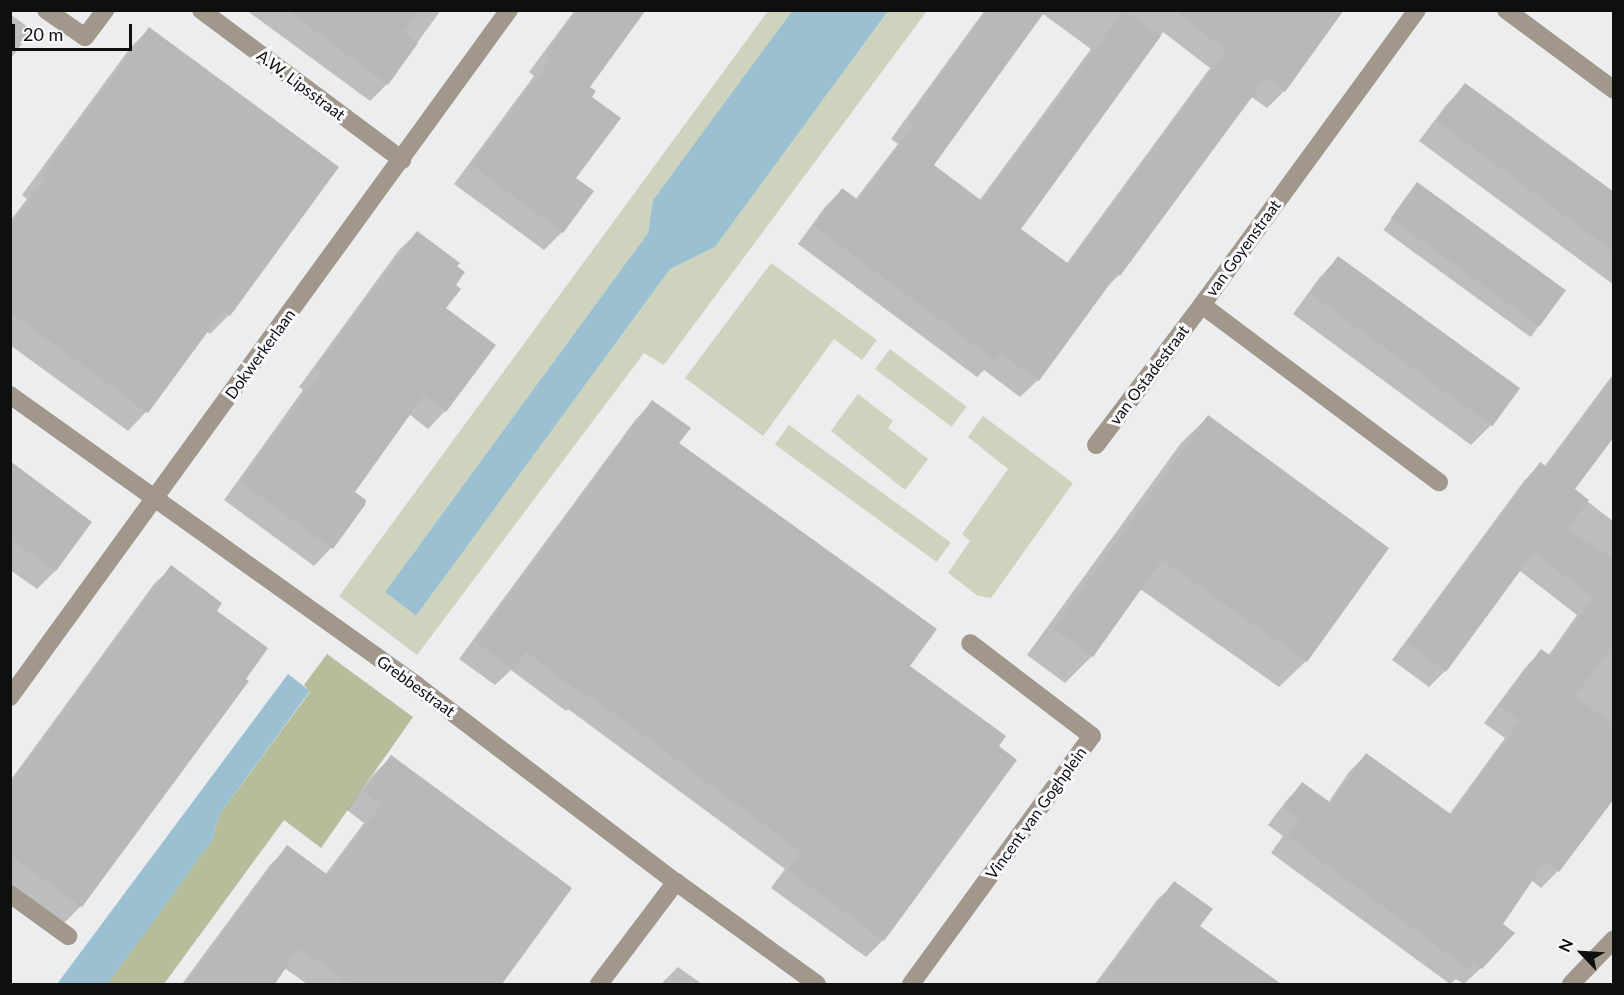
<!DOCTYPE html>
<html>
<head>
<meta charset="utf-8">
<style>
  body { margin:0 }
  #map { position:relative; width:1624px; height:995px; overflow:hidden; background:#ebedef; font-family:Lato,sans-serif }
  div>[style] { position:absolute }
  .green>* { inset:0; background:#cdd3bc; transform-origin:0 0 }
  .forest>* { inset:0; background:#b5bd9b }
  .water>* { inset:0; background:#9ac0d1 }
  .shadow>* { inset:0; background:#0003; transform-origin:0 0 }
  .building>* { inset:0; background:#b9b7ba; transform-origin:0 0 }
  .minor>* { height:18px; margin:-9px; padding:0 9px; transform-origin:9px; border-radius:9px; background:#a2978b }
  span { translate:-50% -50%; white-space:nowrap; text-align:center; line-height:1.15; -webkit-text-stroke:6px #f9fafd; paint-order:stroke }
  .street-label { font-size:16px; color:#0e0f0f }
  .frame { position:absolute; inset:0; border:12px solid #0e0f0f; pointer-events:none }
  .north { position:absolute; left:1552px; top:923px; width:60px; height:60px; -webkit-text-stroke:4px #f9fafd; paint-order:stroke; rotate:295deg; font-size:16px; font-weight:700; line-height:24px; text-align:center; color:#0e0f0f }
  .north::after { content:''; display:block; margin:auto; width:21px; height:27px; background:#0e0f0f; clip-path:polygon(50% 0,100% 100%,50% 72%,0 100%) }
  .scale { position:absolute; left:12px; top:24px; width:120px; height:27px; box-sizing:border-box; border:3px solid #0e0f0f; border-top:0; padding-left:8px; font-size:18px; line-height:21px; white-space:nowrap; color:#0e0f0f; -webkit-text-stroke:4px #f9fafd; paint-order:stroke }
</style>
</head>
<body>
<div id="map">
  <div class="green">
    <div style="clip-path:polygon(768px 11px,793px 11px,653px 200px,648px 233px,385px 592px,416px 616px,670px 269px,715px 247px,888px 11px,927px 11px,664px 365px,644px 353px,417px 655px,339px 596px)"></div>
    <div style="clip-path:polygon(771px 263px,877px 340px,862px 360px,834px 339px,763px 436px,685px 378px)"></div>
    <div style="left:890px;top:349px;width:96px;height:25px;rotate:37deg"></div>
    <div style="clip-path:polygon(858px 394px,893px 421px,888px 428px,928px 459px,905px 490px,831px 431px)"></div>
    <div style="clip-path:polygon(983px 416px,1073px 483px,991px 598px,978px 596px,948px 573px,970px 541px,962px 534px,1008px 469px,968px 437px)"></div>
    <div style="left:789px;top:425px;width:200px;height:24px;rotate:36deg"></div>
  </div>
  <div class="forest">
    <div style="clip-path:polygon(327px 654px,413px 717px,321px 848px,284px 820px,164px 984px,107px 984px,212px 840px,219px 815px,310px 692px,304px 685px)"></div>
  </div>
  <div class="water">
    <div style="clip-path:polygon(793px 10px,888px 11px,715px 247px,670px 269px,416px 616px,385px 592px,648px 233px,653px 200px)"></div>
    <div style="clip-path:polygon(288px 674px,310px 691px,219px 815px,212px 840px,145px 933px,107px 984px,57px 984px)"></div>
  </div>
  <div class="shadow">
    <div style="clip-path:polygon(246px 10px,441px 10px,387px 84px,370px 101px)"></div>
    <div style="clip-path:polygon(575px 10px,644px 10px,587px 87px,590px 97px,562px 232px,544px 250px,454px 184px,534px 76px,529px 72px)"></div>
    <div style="clip-path:polygon(evenodd,985px 10px,1342px 10px,1284px 91px,1267px 108px,1250px 96px,1119px 275px,1103px 291px,1038px 380px,1020px 397px,984px 370px,977px 377px,798px 244px,825px 207px,842px 190px,855px 200px,898px 144px,891px 139px,985px 10px,1043px 14px,1091px 49px,979px 201px,932px 165px,1043px 14px,985px 10px,1163px 32px,1210px 68px,1067px 263px,1019px 230px,1163px 32px)"></div>
    <div style="clip-path:polygon(10px 14px,32px 30px,10px 60px)"></div>
    <div style="clip-path:polygon(149px 29px,229px 315px,210px 334px,206px 331px,146px 412px,128px 431px,10px 345px,10px 221px,27px 199px,22px 195px,130px 48px)"></div>
    <div style="clip-path:polygon(1465px 85px,1614px 194px,1614px 285px,1419px 141px,1447px 104px)"></div>
    <div style="left:1417px;top:184px;width:182px;height:57px;rotate:36deg"></div>
    <div style="clip-path:polygon(417px 233px,455px 266px,454px 285px,444px 308px,445px 411px,428px 429px,409px 414px,352px 492px,364px 501px,331px 548px,314px 566px,224px 500px,303px 390px,299px 387px,399px 250px)"></div>
    <div style="clip-path:polygon(1338px 258px,1517px 389px,1490px 426px,1471px 445px,1293px 314px,1320px 277px)"></div>
    <div style="clip-path:polygon(1614px 373px,1614px 435px,1573px 490px,1614px 522px,1614px 796px,1558px 871px,1541px 888px,1531px 880px,1501px 925px,1481px 968px,1464px 984px,1456px 979px,1450px 984px,1271px 853px,1283px 836px,1268px 825px,1286px 801px,1302px 784px,1328px 803px,1349px 772px,1366px 755px,1449px 815px,1505px 738px,1484px 723px,1525px 668px,1541px 651px,1548px 656px,1577px 615px,1519px 570px,1445px 671px,1429px 687px,1392px 660px,1524px 481px,1540px 464px,1544px 467px)"></div>
    <div style="clip-path:polygon(653px 402px,677px 444px,908px 666px,883px 940px,866px 957px,771px 888px,785px 869px,568px 709px,566px 711px,511px 670px,495px 685px,459px 659px,636px 419px)"></div>
    <div style="clip-path:polygon(1208px 417px,1306px 661px,1279px 687px,1140px 589px,1092px 656px,1065px 683px,1027px 655px,1181px 443px)"></div>
    <div style="clip-path:polygon(10px 463px,90px 522px,55px 571px,37px 589px,10px 570px)"></div>
    <div style="clip-path:polygon(172px 567px,81px 906px,64px 923px,10px 884px,10px 781px,154px 584px)"></div>
    <div style="clip-path:polygon(391px 757px,570px 888px,499px 984px,307px 984px,283px 967px,271px 984px,182px 984px,270px 865px,288px 847px,325px 875px,364px 823px,347px 810px,373px 775px)"></div>
    <div style="clip-path:polygon(1175px 883px,1198px 926px,1257px 969px,1245px 984px,1095px 984px,1157px 900px)"></div>
    <div style="clip-path:polygon(678px 967px,702px 984px,661px 984px)"></div>
  </div>
  <div class="building">
    <div style="clip-path:polygon(287px 10px,420px 10px,403px 32px,418px 43px,388px 85px)"></div>
    <div style="clip-path:polygon(578px 10px,646px 10px,590px 87px,596px 91px,592px 97px,621px 118px,576px 178px,594px 191px,563px 233px,471px 165px,541px 72px,551px 57px,546px 54px)"></div>
    <div style="clip-path:polygon(988px 10px,1046px 10px,934px 165px,982px 201px,1124px 10px,1161px 36px,1021px 229px,1069px 264px,1226px 50px,1174px 10px,1344px 10px,1285px 92px,1266px 78px,1120px 276px,1117px 274px,1039px 381px,1000px 353px,995px 361px,814px 226px,842px 188px,858px 200px,914px 126px,907px 121px)"></div>
    <div style="clip-path:polygon(149px 27px,339px 167px,230px 316px,223px 311px,148px 413px,10px 312px,10px 226px,45px 179px,40px 176px)"></div>
    <div style="clip-path:polygon(1465px 83px,1614px 192px,1614px 252px,1436px 121px)"></div>
    <div style="left:1417px;top:182px;width:184px;height:45px;rotate:36deg"></div>
    <div style="clip-path:polygon(417px 231px,460px 263px,457px 266px,465px 272px,456px 285px,461px 289px,446px 308px,496px 345px,446px 412px,424px 395px,355px 492px,366px 500px,365px 505px,333px 549px,240px 482px,320px 372px,315px 369px)"></div>
    <div style="left:1338px;top:256px;width:225px;height:47px;rotate:36deg"></div>
    <div style="clip-path:polygon(1614px 376px,1614px 437px,1575px 489px,1589px 500px,1567px 530px,1614px 559px,1614px 644px,1575px 696px,1614px 725px,1614px 799px,1559px 872px,1545px 862px,1503px 924px,1515px 933px,1482px 969px,1473px 963px,1468px 969px,1287px 836px,1299px 819px,1283px 808px,1302px 782px,1331px 803px,1366px 753px,1452px 815px,1520px 721px,1499px 706px,1541px 649px,1551px 656px,1593px 598px,1534px 552px,1446px 672px,1407px 643px,1540px 462px,1547px 467px)"></div>
    <div style="clip-path:polygon(652px 400px,691px 428px,679px 443px,937px 629px,910px 666px,1006px 736px,999px 746px,1017px 760px,884px 941px,787px 870px,801px 852px,586px 693px,584px 696px,526px 652px,513px 670px,475px 642px)"></div>
    <div style="clip-path:polygon(1208px 415px,1389px 548px,1307px 662px,1162px 560px,1093px 657px,1053px 628px)"></div>
    <div style="clip-path:polygon(10px 461px,92px 522px,56px 571px,10px 539px)"></div>
    <div style="clip-path:polygon(171px 565px,222px 603px,217px 611px,268px 648px,246px 679px,249px 681px,82px 907px,10px 855px,10px 784px)"></div>
    <div style="clip-path:polygon(391px 755px,572px 888px,502px 984px,349px 984px,299px 948px,275px 984px,186px 984px,287px 845px,328px 875px,381px 805px,364px 792px)"></div>
    <div style="clip-path:polygon(1174px 881px,1213px 909px,1200px 926px,1281px 984px,1098px 984px)"></div>
  </div>
  <div class="minor">
    <div style="left:46px;top:10px;width:47px;rotate:34.7deg"></div>
    <div style="left:85px;top:37px;width:34px;rotate:-53deg"></div>
    <div style="left:201px;top:10px;width:251px;rotate:36.7deg"></div>
    <div style="left:1417px;top:10px;width:365px;rotate:126.1deg"></div>
    <div style="left:1202px;top:305px;width:296px;rotate:36.8deg"></div>
    <div style="left:1506px;top:10px;width:134px;rotate:36.5deg"></div>
    <div style="left:10px;top:395px;width:499px;rotate:35.5deg"></div>
    <div style="left:416px;top:685px;width:326px;rotate:37.2deg"></div>
    <div style="left:676px;top:882px;width:174px;rotate:35.9deg"></div>
    <div style="left:1096px;top:445px;width:176px;rotate:-52.9deg"></div>
    <div style="left:10px;top:697px;width:849px;rotate:-54.01deg"></div>
    <div style="left:10px;top:894px;width:72px;rotate:35.9deg"></div>
    <div style="left:599px;top:984px;width:128px;rotate:-53deg"></div>
    <div style="left:911px;top:984px;width:307px;rotate:-53.9deg"></div>
    <div style="left:1092px;top:736px;width:153px;rotate:-142.7deg"></div>
    <div style="left:1571px;top:984px;width:62px;rotate:-46.3deg"></div>
  </div>
  <div class="street-label">
    <span style="left:301px;top:85px;rotate:37deg">A.W. Lipsstraat</span>
    <span style="left:1243px;top:248px;rotate:-54deg">van Goyenstraat</span>
    <span style="left:260px;top:354px;rotate:-54deg">Dokwerkerlaan</span>
    <span style="left:1149px;top:375px;rotate:-53deg">van Ostadestraat</span>
    <span style="left:416px;top:686px;rotate:36deg">Grebbestraat</span>
    <span style="left:1036px;top:813px;rotate:-54deg">Vincent van Goghplein</span>
  </div>
  <div class="frame"></div>
  <div class="north">N</div>
  <div class="scale">20 m</div>
</div>
</body>
</html>
